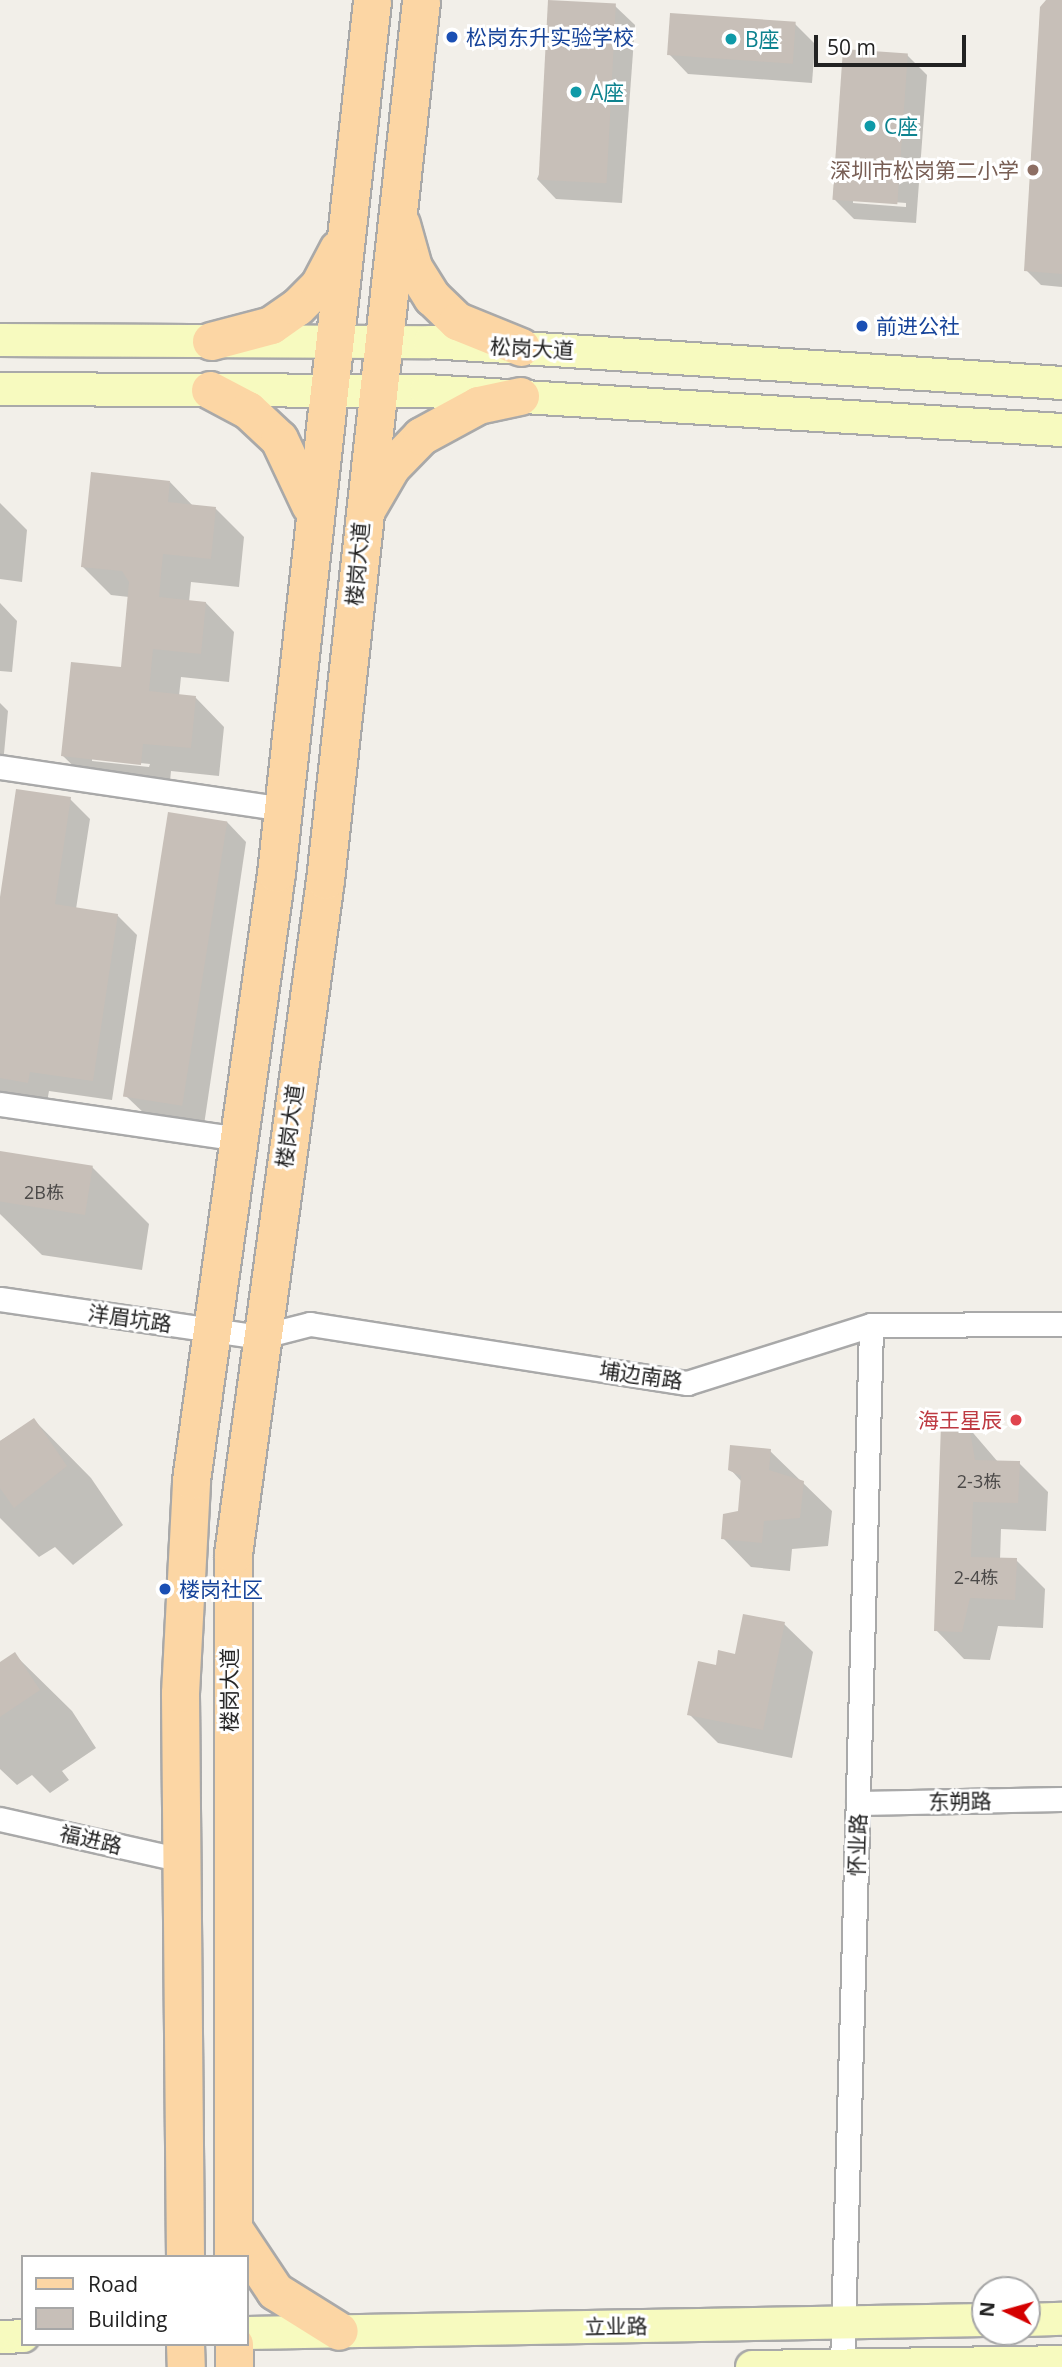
<!DOCTYPE html>
<html>
<head>
<meta charset="utf-8">
<style>
  body { margin:0 }
  #map { position:relative; width:1062px; height:2367px; overflow:hidden; background:#f2efe9; font-family:"Open Sans","Noto Sans SC",sans-serif }
  div>[style] { position:absolute }
  .shadow>* { inset:0; background:#0003 }
  .building>* { inset:0; background:#c7bfb8; transform-origin:0 0 }
  .roads { filter:drop-shadow(2px 0 #a9a9a9) drop-shadow(-2px 0 #a9a9a9) drop-shadow(0 2px #a9a9a9) drop-shadow(0 -2px #a9a9a9) }
  .street>* { height:23px; margin:-11.5px; padding:0 11.5px; transform-origin:11.5px; border-radius:11.5px; background:#fff }
  .secondary>* { height:32px; margin:-16px; padding:0 16px; transform-origin:16px; border-radius:16px; background:#f7fabf }
  .primary>* { height:37px; margin:-18.5px; padding:0 18.5px; transform-origin:18.5px; border-radius:18.5px; background:#fcd6a4 }
  .dots>* { width:19px; height:19px; translate:-50% -50%; box-sizing:border-box; border:4px solid #fff; border-radius:50% }
  span { translate:-50% -50%; white-space:nowrap; text-align:center; line-height:1.15; -webkit-text-stroke:6px #fff; paint-order:stroke }
  .number-label { font-size:18px; color:#4b4948 }
  .number-label span { -webkit-text-stroke-width:0 }
  .transit-label { font-size:21px; color:#164399 }
  .left { translate:0 -50%; text-align:left }
  .culture-label { font-size:21px; color:#0d838f }
  .education-label { font-size:21px; color:#785e54 }
  .right { translate:-100% -50%; text-align:right }
  .street-label { font-size:21px; color:#222 }
  .health-label { font-size:21px; color:#be3a42 }
  .legend { position:absolute; left:21px; top:2255px; width:228px; height:91px; box-sizing:border-box; background:#fff; border:2px solid #a7a7a7; margin:0; padding:9px 12px; list-style:none; font-size:21px; color:#222 }
  .legend li { display:flex; align-items:center; gap:14px; height:35px }
  .legend b { width:35px; border:2px solid #a7a7a7 }
  .north { position:absolute; left:971px; top:2276px; width:70px; height:70px; box-sizing:border-box; background:#fff; border:2px solid #a7a7a7; border-radius:50%; rotate:275deg; font-size:19px; font-weight:700; line-height:28px; text-align:center; color:#222 }
  .north::after { content:''; display:block; margin:auto; width:24px; height:32px; background:#d40000; clip-path:polygon(50% 0,100% 100%,50% 72%,0 100%) }
  .scale { position:absolute; left:814px; top:35px; width:152px; height:32px; box-sizing:border-box; border:4px solid #222; border-top:0; padding-left:9px; font-size:21px; line-height:24px; white-space:nowrap; color:#222; -webkit-text-stroke:5px #fff; paint-order:stroke }
</style>
</head>
<body>
<div id="map">
  <div class="shadow">
    <div style="clip-path:polygon(1048px 0,1062px 0,1062px 287px,1041px 285px,1026px 270px)"></div>
    <div style="clip-path:polygon(615px 6px,635px 25px,622px 203px,556px 199px,537px 179px)"></div>
    <div style="clip-path:polygon(795px 24px,815px 44px,812px 83px,688px 74px,669px 54px)"></div>
    <div style="clip-path:polygon(evenodd,907px 55px,927px 75px,916px 223px,854px 219px,834px 199px,907px 55px,853px 199px,906px 203px,906px 207px,853px 203px,853px 199px)"></div>
    <div style="clip-path:polygon(evenodd,170px 482px,194px 507px,216px 509px,244px 537px,239px 587px,191px 582px,189px 602px,206px 603px,234px 632px,229px 682px,181px 677px,179px 696px,196px 698px,224px 727px,219px 776px,171px 771px,169px 792px,92px 784px,63px 756px,122px 669px,129px 597px,111px 595px,82px 566px,170px 482px,92px 758px,150px 764px,149px 767px,92px 761px,92px 758px)"></div>
    <div style="clip-path:polygon(0 503px,27px 530px,22px 582px,0 579px)"></div>
    <div style="clip-path:polygon(0 603px,17px 621px,12px 672px,0 671px)"></div>
    <div style="clip-path:polygon(0 703px,8px 711px,3px 764px,0 763px)"></div>
    <div style="clip-path:polygon(70px 799px,90px 819px,76px 909px,117px 915px,137px 935px,112px 1100px,49px 1091px,47px 1102px,0 1094px,0 908px)"></div>
    <div style="clip-path:polygon(227px 822px,246px 842px,204px 1125px,147px 1116px,127px 1097px)"></div>
    <div style="clip-path:polygon(0 1153px,92px 1167px,149px 1224px,142px 1270px,42px 1255px,0 1214px)"></div>
    <div style="clip-path:polygon(34px 1420px,91px 1478px,123px 1525px,73px 1565px,55px 1547px,39px 1557px,0 1518px,0 1441px)"></div>
    <div style="clip-path:polygon(968px 1427px,998px 1462px,1019px 1463px,1048px 1492px,1046px 1531px,1001px 1529px,1000px 1560px,1016px 1560px,1045px 1589px,1043px 1628px,998px 1626px,990px 1660px,964px 1659px,936px 1630px)"></div>
    <div style="clip-path:polygon(770px 1451px,832px 1511px,828px 1546px,792px 1549px,790px 1571px,751px 1567px,723px 1538px,739px 1512px,742px 1482px,730px 1469px)"></div>
    <div style="clip-path:polygon(784px 1624px,813px 1652px,792px 1758px,718px 1743px,689px 1714px,717px 1667px)"></div>
    <div style="clip-path:polygon(14px 1654px,72px 1711px,96px 1748px,62px 1771px,69px 1780px,50px 1793px,32px 1775px,17px 1785px,0 1769px,0 1664px)"></div>
  </div>
  <div class="building">
    <div style="left:548px;top:0;width:68px;height:180px;rotate:3deg"></div>
    <div style="clip-path:polygon(1046px 0,1062px 0,1062px 274px,1024px 271px,1040px 7px)"></div>
    <div style="left:670px;top:13px;width:126px;height:42px;rotate:4deg"></div>
    <div style="left:843px;top:49px;width:65px;height:151px;rotate:4deg"></div>
    <div style="clip-path:polygon(91px 472px,170px 481px,168px 502px,216px 507px,211px 559px,163px 554px,161px 575px,159px 597px,206px 602px,201px 654px,153px 649px,149px 691px,196px 696px,191px 748px,143px 744px,141px 765px,61px 756px,71px 662px,121px 667px,129px 582px,122px 571px,81px 567px)"></div>
    <div style="clip-path:polygon(16px 789px,71px 797px,55px 904px,118px 914px,93px 1081px,30px 1072px,28px 1083px,0 1078px,0 897px)"></div>
    <div style="left:168px;top:812px;width:60px;height:288px;rotate:9deg"></div>
    <div style="left:0;top:1151px;width:94px;height:50px;rotate:9deg"></div>
    <div style="clip-path:polygon(34px 1418px,67px 1466px,14px 1508px,0 1488px,0 1441px)"></div>
    <div style="clip-path:polygon(941px 1424px,969px 1425px,975px 1460px,1020px 1461px,1018px 1503px,973px 1502px,971px 1557px,1017px 1558px,1015px 1600px,970px 1598px,962px 1632px,934px 1631px)"></div>
    <div style="clip-path:polygon(730px 1445px,771px 1449px,769px 1470px,804px 1481px,800px 1518px,764px 1521px,762px 1543px,721px 1539px,723px 1514px,738px 1511px,741px 1476px,728px 1470px)"></div>
    <div style="clip-path:polygon(743px 1614px,785px 1622px,763px 1730px,687px 1715px,698px 1661px,716px 1665px,718px 1650px,735px 1654px)"></div>
    <div style="clip-path:polygon(15px 1652px,40px 1690px,0 1717px,0 1662px)"></div>
  </div>
  <div class="roads">
    <div class="street">
      <div style="left:0;top:767px;width:287px;rotate:8.4deg"></div>
      <div style="left:0;top:1104px;width:242px;rotate:8.3deg"></div>
      <div style="left:0;top:1299px;width:262px;rotate:8.3deg"></div>
      <div style="left:259px;top:1337px;width:53px;rotate:-14.3deg"></div>
      <div style="left:310px;top:1324px;width:382px;rotate:8.9deg"></div>
      <div style="left:687px;top:1383px;width:193px;rotate:-17.5deg"></div>
      <div style="left:871px;top:1325px;width:191px;rotate:-0.3deg"></div>
      <div style="left:858px;top:1803px;width:204px;rotate:-1.1deg"></div>
      <div style="left:0;top:1819px;width:187px;rotate:12.7deg"></div>
      <div style="left:842px;top:2366px;width:1041px;rotate:-88.4deg"></div>
    </div>
    <div class="secondary">
      <div style="left:0;top:340px;width:430px;rotate:0.3deg"></div>
      <div style="left:430px;top:342px;width:633px;rotate:3.71deg"></div>
      <div style="left:0;top:389px;width:426px;rotate:0.3deg"></div>
      <div style="left:426px;top:391px;width:637px;rotate:3.51deg"></div>
      <div style="left:1027px;top:2320px;width:35px;rotate:-2deg"></div>
      <div style="left:247px;top:2333px;width:738px;rotate:-1.01deg"></div>
      <div style="left:0;top:2337px;width:23px;rotate:-2deg"></div>
      <div style="left:752px;top:2367px;width:310px;rotate:-0.9deg"></div>
    </div>
    <div class="primary">
      <div style="left:401px;top:224px;width:45px;rotate:74.4deg"></div>
      <div style="left:413px;top:267px;width:36px;rotate:58deg"></div>
      <div style="left:432px;top:297px;width:35px;rotate:44deg"></div>
      <div style="left:457px;top:321px;width:69px;rotate:22.1deg"></div>
      <div style="left:211px;top:341px;width:62px;rotate:-14.9deg"></div>
      <div style="left:271px;top:325px;width:32px;rotate:-35deg"></div>
      <div style="left:297px;top:307px;width:31px;rotate:-45deg"></div>
      <div style="left:319px;top:285px;width:41px;rotate:-62.2deg"></div>
      <div style="left:210px;top:390px;width:43px;rotate:27.8deg"></div>
      <div style="left:248px;top:410px;width:42px;rotate:43.1deg"></div>
      <div style="left:279px;top:439px;width:73px;rotate:64.8deg"></div>
      <div style="left:366px;top:510px;width:50px;rotate:-59.8deg"></div>
      <div style="left:391px;top:467px;width:43px;rotate:-45.9deg"></div>
      <div style="left:421px;top:436px;width:65px;rotate:-28.5deg"></div>
      <div style="left:478px;top:405px;width:43px;rotate:-12.1deg"></div>
      <div style="left:233px;top:2228px;width:76px;rotate:56.3deg"></div>
      <div style="left:275px;top:2291px;width:75px;rotate:32deg"></div>
      <div style="left:185px;top:2257px;width:564px;rotate:-90.51deg"></div>
      <div style="left:180px;top:1693px;width:213px;rotate:-87deg"></div>
      <div style="left:191px;top:1480px;width:613px;rotate:-82.03deg"></div>
      <div style="left:276px;top:873px;width:878px;rotate:-83.72deg"></div>
      <div style="left:233px;top:2257px;width:703px;rotate:-90deg"></div>
      <div style="left:233px;top:1554px;width:680px;rotate:-82.23deg"></div>
      <div style="left:325px;top:880px;width:885px;rotate:-83.77deg"></div>
      <div style="left:185px;top:2344px;width:23px;rotate:88deg"></div>
      <div style="left:234px;top:2344px;width:23px;rotate:90deg"></div>
    </div>
  </div>
  <div class="dots">
    <div style="left:452px;top:37px;background:#1a4fb4"></div>
    <div style="left:731px;top:39px;background:#0f9aa8"></div>
    <div style="left:576px;top:92px;background:#0f9aa8"></div>
    <div style="left:870px;top:126px;background:#0f9aa8"></div>
    <div style="left:1033px;top:170px;background:#8d6e63"></div>
    <div style="left:862px;top:326px;background:#1a4fb4"></div>
    <div style="left:1016px;top:1420px;background:#e0444e"></div>
    <div style="left:165px;top:1589px;background:#1a4fb4"></div>
  </div>
  <div class="number-label">
    <span style="left:44px;top:1192px">2B栋</span>
    <span style="left:979px;top:1481px">2-3栋</span>
    <span style="left:976px;top:1577px">2-4栋</span>
  </div>
  <div class="transit-label">
    <span class="left" style="left:466px;top:37px">松岗东升实验学校</span>
    <span class="left" style="left:876px;top:326px">前进公社</span>
    <span class="left" style="left:179px;top:1589px">楼岗社区</span>
  </div>
  <div class="culture-label">
    <span class="left" style="left:745px;top:39px">B座</span>
    <span class="left" style="left:590px;top:92px">A座</span>
    <span class="left" style="left:884px;top:126px">C座</span>
  </div>
  <div class="education-label">
    <span class="right" style="left:1019px;top:170px">深圳市松岗第二小学</span>
  </div>
  <div class="street-label">
    <span style="left:532px;top:348px;rotate:3deg">松岗大道</span>
    <span style="left:357px;top:564px;rotate:-85deg">楼岗大道</span>
    <span style="left:289px;top:1126px;rotate:-82deg">楼岗大道</span>
    <span style="left:130px;top:1318px;rotate:8deg">洋眉坑路</span>
    <span style="left:641px;top:1375px;rotate:8deg">埔边南路</span>
    <span style="left:229px;top:1690px;rotate:-90deg">楼岗大道</span>
    <span style="left:960px;top:1801px;rotate:-1deg">东朔路</span>
    <span style="left:91px;top:1839px;rotate:13deg">福进路</span>
    <span style="left:857px;top:1845px;rotate:-88deg">怀业路</span>
    <span style="left:616px;top:2326px;rotate:-1deg">立业路</span>
  </div>
  <div class="health-label">
    <span class="right" style="left:1002px;top:1420px">海王星辰</span>
  </div>
  <ul class="legend">
  <li><b style="height:9px;background:#fcd6a4"></b>Road</li>
  <li><b style="height:19px;background:#c7bfb8"></b>Building</li>
  </ul>
  <div class="north">N</div>
  <div class="scale">50 m</div>
</div>
</body>
</html>
